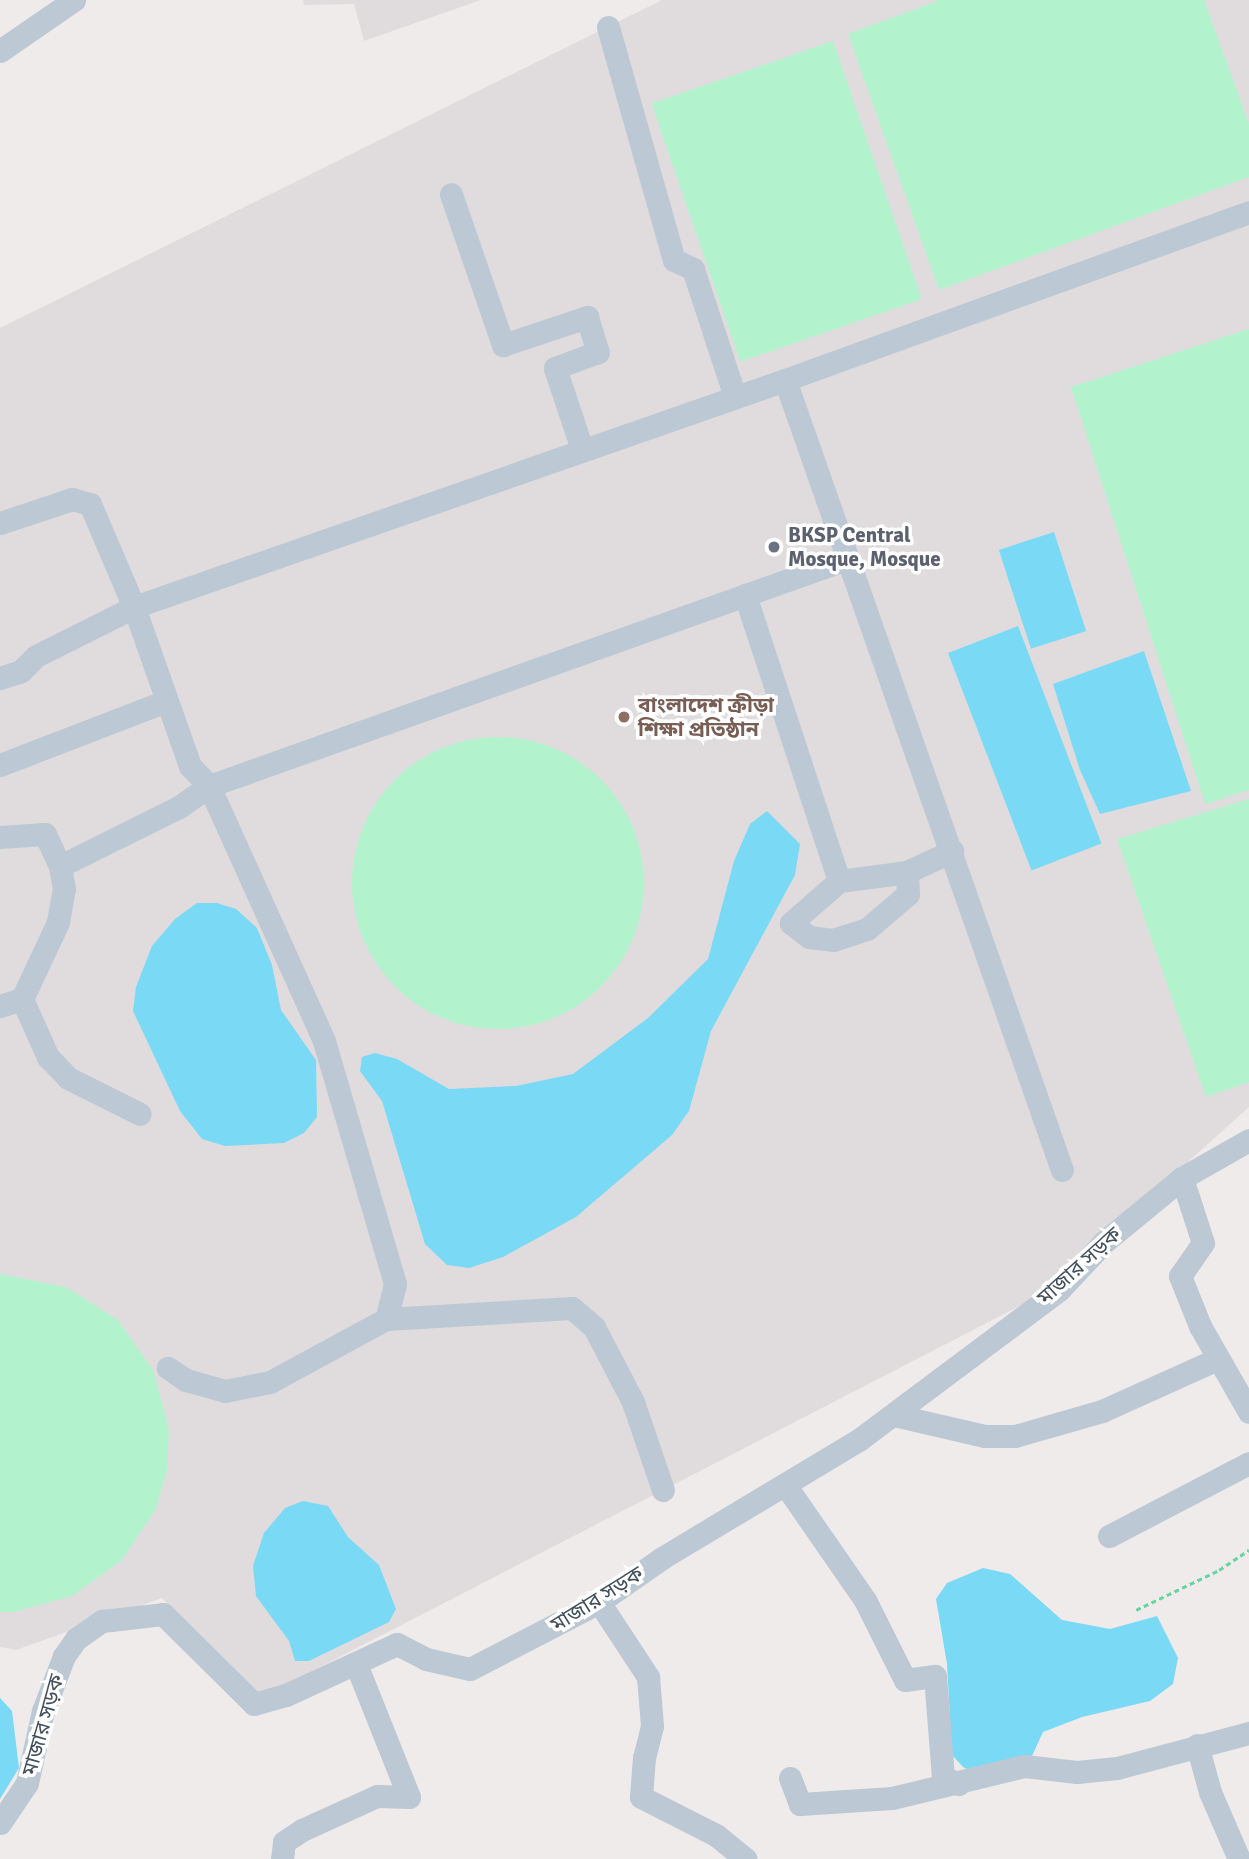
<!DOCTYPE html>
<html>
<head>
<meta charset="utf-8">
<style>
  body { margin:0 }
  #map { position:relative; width:1249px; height:1859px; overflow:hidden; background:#efebeb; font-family:Signika,"Noto Sans Bengali",sans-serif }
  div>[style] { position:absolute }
  .education>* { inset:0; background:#e0dcdd }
  .green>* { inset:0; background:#b2f3cd; transform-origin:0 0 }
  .round { border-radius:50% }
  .water>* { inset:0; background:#7ad9f5; transform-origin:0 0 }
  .path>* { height:2.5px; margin-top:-1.25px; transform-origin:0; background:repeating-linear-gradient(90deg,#67d4a1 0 5px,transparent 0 8.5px) }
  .minor>* { height:23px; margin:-11.5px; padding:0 11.5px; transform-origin:11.5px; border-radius:11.5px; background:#bcc8d3 }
  .dots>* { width:19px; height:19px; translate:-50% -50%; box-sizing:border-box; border:4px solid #fff; border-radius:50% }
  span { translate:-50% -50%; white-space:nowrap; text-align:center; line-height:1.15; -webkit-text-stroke:7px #fff; paint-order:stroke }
  .worship-label { font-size:21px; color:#5b616d; font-weight:700 }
  .left { translate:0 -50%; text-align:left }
  .education-label { font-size:21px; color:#785e54; font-weight:700 }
  .street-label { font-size:21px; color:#424e5a }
</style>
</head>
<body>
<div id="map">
  <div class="education">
    <div style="clip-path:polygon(303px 0,481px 0,364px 41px,354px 4px,304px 5px)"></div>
    <div style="clip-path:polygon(662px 0,1249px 0,1249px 1107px,1039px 1296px,260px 1698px,162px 1598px,16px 1650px,0 1647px,0 328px)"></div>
  </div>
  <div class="green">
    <div style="clip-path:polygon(940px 0,1204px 0,1249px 124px,1249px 177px,939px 290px,848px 34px)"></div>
    <div style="left:833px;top:41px;width:273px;height:192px;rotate:71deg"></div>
    <div style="clip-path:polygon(1249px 329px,1249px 790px,1205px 804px,1071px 387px)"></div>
    <div class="round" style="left:352px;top:737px;width:292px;height:292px"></div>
    <div style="clip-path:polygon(1249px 799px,1249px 1082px,1206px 1097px,1117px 839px)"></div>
    <div style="clip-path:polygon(0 1274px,66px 1287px,118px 1320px,153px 1370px,169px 1429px,167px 1470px,156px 1509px,122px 1560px,72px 1596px,13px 1612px,0 1612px)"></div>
  </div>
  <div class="water">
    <div style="left:1054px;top:532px;width:104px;height:58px;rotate:72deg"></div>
    <div style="left:1018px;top:626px;width:233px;height:75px;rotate:69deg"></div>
    <div style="clip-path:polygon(1144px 651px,1191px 791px,1100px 814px,1080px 770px,1053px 684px)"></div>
    <div style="clip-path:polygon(767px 811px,800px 844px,795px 875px,711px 1031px,689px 1111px,672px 1135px,576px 1217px,503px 1257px,469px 1268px,447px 1265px,425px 1244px,382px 1101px,360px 1071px,362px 1057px,375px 1053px,397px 1059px,449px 1089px,516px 1086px,573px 1074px,648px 1018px,708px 959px,734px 861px,750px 824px)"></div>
    <div style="clip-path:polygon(197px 903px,217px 903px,236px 909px,257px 928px,272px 965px,281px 1010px,316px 1060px,317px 1117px,304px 1133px,284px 1143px,225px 1146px,202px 1139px,180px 1111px,133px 1011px,136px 987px,152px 946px,175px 919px)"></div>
    <div style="clip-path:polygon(303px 1501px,328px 1506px,348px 1537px,379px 1565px,396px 1609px,389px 1622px,309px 1661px,295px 1661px,289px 1641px,256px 1596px,253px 1566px,264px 1533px,285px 1508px)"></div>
    <div style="clip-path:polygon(983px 1568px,1010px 1574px,1062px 1620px,1110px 1629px,1157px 1616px,1178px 1658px,1173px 1684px,1150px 1701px,1082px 1717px,1043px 1732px,1032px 1756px,971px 1771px,963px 1767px,952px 1755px,947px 1664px,936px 1599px,947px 1583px)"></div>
    <div style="clip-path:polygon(0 1698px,12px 1711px,19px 1768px,0 1799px)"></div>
  </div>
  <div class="path">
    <div style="left:1136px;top:1610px;width:92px;rotate:-25.7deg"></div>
    <div style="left:1219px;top:1570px;width:36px;rotate:-34deg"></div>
  </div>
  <div class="minor">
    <div style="left:608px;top:27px;width:242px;rotate:74.2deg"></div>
    <div style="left:674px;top:260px;width:21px;rotate:25deg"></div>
    <div style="left:693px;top:269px;width:135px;rotate:71.8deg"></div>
    <div style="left:0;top:51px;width:90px;rotate:-34.6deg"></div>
    <div style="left:451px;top:194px;width:160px;rotate:71deg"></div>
    <div style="left:503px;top:345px;width:89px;rotate:-18.4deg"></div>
    <div style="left:587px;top:317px;width:37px;rotate:73deg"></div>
    <div style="left:598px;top:352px;width:46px;rotate:159.6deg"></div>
    <div style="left:555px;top:368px;width:85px;rotate:71.6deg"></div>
    <div style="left:785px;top:380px;width:837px;rotate:70.68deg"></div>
    <div style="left:0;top:523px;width:76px;rotate:-18.4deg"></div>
    <div style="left:72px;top:499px;width:19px;rotate:16deg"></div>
    <div style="left:90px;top:504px;width:112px;rotate:66.9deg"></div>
    <div style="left:134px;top:607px;width:169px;rotate:70.6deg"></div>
    <div style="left:190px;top:766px;width:28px;rotate:46deg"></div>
    <div style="left:209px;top:786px;width:677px;rotate:-19.59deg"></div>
    <div style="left:745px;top:595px;width:301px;rotate:71.8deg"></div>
    <div style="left:839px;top:881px;width:69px;rotate:-7.5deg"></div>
    <div style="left:907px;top:872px;width:50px;rotate:-25deg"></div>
    <div style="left:0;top:678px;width:22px;rotate:-18deg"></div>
    <div style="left:21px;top:671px;width:21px;rotate:-45deg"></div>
    <div style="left:36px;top:656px;width:110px;rotate:-26.6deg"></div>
    <div style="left:134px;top:607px;width:689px;rotate:-19.22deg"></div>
    <div style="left:785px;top:380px;width:493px;rotate:-19.9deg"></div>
    <div style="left:0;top:765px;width:178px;rotate:-21.1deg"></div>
    <div style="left:0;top:837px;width:45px;rotate:-3.8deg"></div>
    <div style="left:45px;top:834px;width:35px;rotate:65deg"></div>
    <div style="left:839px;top:881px;width:64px;rotate:138.8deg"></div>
    <div style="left:791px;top:923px;width:23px;rotate:38deg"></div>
    <div style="left:809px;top:937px;width:24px;rotate:7deg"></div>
    <div style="left:833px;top:940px;width:36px;rotate:-18deg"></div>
    <div style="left:867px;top:929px;width:54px;rotate:-40.5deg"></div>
    <div style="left:908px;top:894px;width:22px;rotate:-93deg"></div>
    <div style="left:22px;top:999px;width:64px;rotate:65.9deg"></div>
    <div style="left:48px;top:1057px;width:29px;rotate:46deg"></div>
    <div style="left:68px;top:1078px;width:80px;rotate:26.6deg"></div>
    <div style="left:0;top:1006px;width:23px;rotate:-18deg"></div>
    <div style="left:22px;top:999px;width:85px;rotate:-64.9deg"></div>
    <div style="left:58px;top:922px;width:34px;rotate:-80deg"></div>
    <div style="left:64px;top:889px;width:23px;rotate:-100deg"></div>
    <div style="left:60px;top:866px;width:133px;rotate:-26.4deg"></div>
    <div style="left:179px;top:807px;width:37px;rotate:-35deg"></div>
    <div style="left:209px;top:786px;width:280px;rotate:65.7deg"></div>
    <div style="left:324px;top:1041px;width:253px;rotate:73.7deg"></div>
    <div style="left:395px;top:1284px;width:36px;rotate:104deg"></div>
    <div style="left:386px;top:1319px;width:132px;rotate:151.5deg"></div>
    <div style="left:270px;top:1382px;width:46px;rotate:168.7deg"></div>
    <div style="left:225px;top:1391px;width:41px;rotate:-164.2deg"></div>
    <div style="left:186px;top:1380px;width:22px;rotate:-146deg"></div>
    <div style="left:1182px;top:1178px;width:68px;rotate:72.1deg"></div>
    <div style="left:1203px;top:1243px;width:40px;rotate:124.9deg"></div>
    <div style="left:1180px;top:1276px;width:54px;rotate:68.2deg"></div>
    <div style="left:1200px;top:1326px;width:99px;rotate:60.3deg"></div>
    <div style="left:386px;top:1319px;width:186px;rotate:-3.4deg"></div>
    <div style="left:572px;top:1308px;width:29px;rotate:41deg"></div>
    <div style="left:594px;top:1327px;width:85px;rotate:62.5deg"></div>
    <div style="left:633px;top:1402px;width:93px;rotate:71.2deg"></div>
    <div style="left:894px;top:1415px;width:93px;rotate:13deg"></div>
    <div style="left:985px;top:1436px;width:30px"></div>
    <div style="left:1015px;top:1436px;width:91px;rotate:-16deg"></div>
    <div style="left:1102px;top:1411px;width:126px;rotate:-24.3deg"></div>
    <div style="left:786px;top:1486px;width:139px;rotate:55.3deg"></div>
    <div style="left:865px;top:1600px;width:89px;rotate:63.4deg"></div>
    <div style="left:905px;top:1680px;width:30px;rotate:-8deg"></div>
    <div style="left:935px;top:1676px;width:101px;rotate:85.5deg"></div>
    <div style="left:943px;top:1777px;width:17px;rotate:25deg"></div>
    <div style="left:1109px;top:1536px;width:158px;rotate:-27.5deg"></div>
    <div style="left:599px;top:1602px;width:90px;rotate:56.8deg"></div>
    <div style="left:648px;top:1677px;width:49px;rotate:85.3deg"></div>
    <div style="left:652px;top:1726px;width:32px;rotate:104deg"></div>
    <div style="left:644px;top:1757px;width:40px;rotate:94.3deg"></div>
    <div style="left:641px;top:1797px;width:84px;rotate:26.9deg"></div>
    <div style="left:716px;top:1835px;width:38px;rotate:39deg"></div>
    <div style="left:1197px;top:1745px;width:49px;rotate:74.5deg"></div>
    <div style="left:1210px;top:1792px;width:73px;rotate:66.6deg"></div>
    <div style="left:790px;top:1778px;width:28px;rotate:69deg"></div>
    <div style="left:800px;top:1804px;width:92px;rotate:-3.7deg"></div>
    <div style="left:892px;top:1798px;width:136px;rotate:-13.6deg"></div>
    <div style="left:1024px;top:1766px;width:53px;rotate:6.5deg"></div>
    <div style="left:1077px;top:1772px;width:40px;rotate:-5.7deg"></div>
    <div style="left:1117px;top:1768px;width:137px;rotate:-14.9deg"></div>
    <div style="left:0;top:1823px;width:48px;rotate:-56deg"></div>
    <div style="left:27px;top:1783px;width:74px;rotate:-77.5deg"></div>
    <div style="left:43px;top:1711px;width:59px;rotate:-69.1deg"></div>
    <div style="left:64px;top:1656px;width:21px;rotate:-55deg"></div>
    <div style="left:76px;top:1639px;width:32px;rotate:-35deg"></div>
    <div style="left:102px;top:1621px;width:61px;rotate:-6.5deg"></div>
    <div style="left:163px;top:1614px;width:128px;rotate:44.7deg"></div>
    <div style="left:254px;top:1704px;width:33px;rotate:-16deg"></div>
    <div style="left:286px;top:1695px;width:122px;rotate:-24.7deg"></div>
    <div style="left:397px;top:1644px;width:33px;rotate:27deg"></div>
    <div style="left:426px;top:1659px;width:45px;rotate:12.8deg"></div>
    <div style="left:470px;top:1669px;width:145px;rotate:-27.4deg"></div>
    <div style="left:599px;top:1602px;width:77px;rotate:-34.9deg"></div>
    <div style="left:662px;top:1558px;width:231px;rotate:-31deg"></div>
    <div style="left:860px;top:1439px;width:249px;rotate:-36.8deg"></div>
    <div style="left:1059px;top:1290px;width:66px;rotate:-46.8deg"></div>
    <div style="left:1104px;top:1242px;width:101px;rotate:-39.4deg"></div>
    <div style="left:1182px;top:1178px;width:77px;rotate:-29.6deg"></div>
    <div style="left:282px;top:1859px;width:17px;rotate:-83deg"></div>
    <div style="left:284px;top:1842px;width:22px;rotate:-34deg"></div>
    <div style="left:302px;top:1830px;width:82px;rotate:-24.4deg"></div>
    <div style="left:377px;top:1796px;width:32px;rotate:2deg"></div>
    <div style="left:409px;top:1797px;width:143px;rotate:-111.7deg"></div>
  </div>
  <div class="dots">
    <div style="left:774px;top:547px;background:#6b7280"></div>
    <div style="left:624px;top:717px;background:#8d6e63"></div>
  </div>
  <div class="worship-label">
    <span class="left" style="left:788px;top:547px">BKSP Central<br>Mosque, Mosque</span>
  </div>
  <div class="education-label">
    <span class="left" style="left:638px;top:717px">বাংলাদেশ ক্রীড়া<br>শিক্ষা প্রতিষ্ঠান</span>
  </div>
  <div class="street-label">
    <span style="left:1079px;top:1266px;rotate:-42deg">মাজার সড়ক</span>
    <span style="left:597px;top:1599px;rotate:-32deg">মাজার সড়ক</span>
    <span style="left:43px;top:1725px;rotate:-74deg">মাজার সড়ক</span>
  </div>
</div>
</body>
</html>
